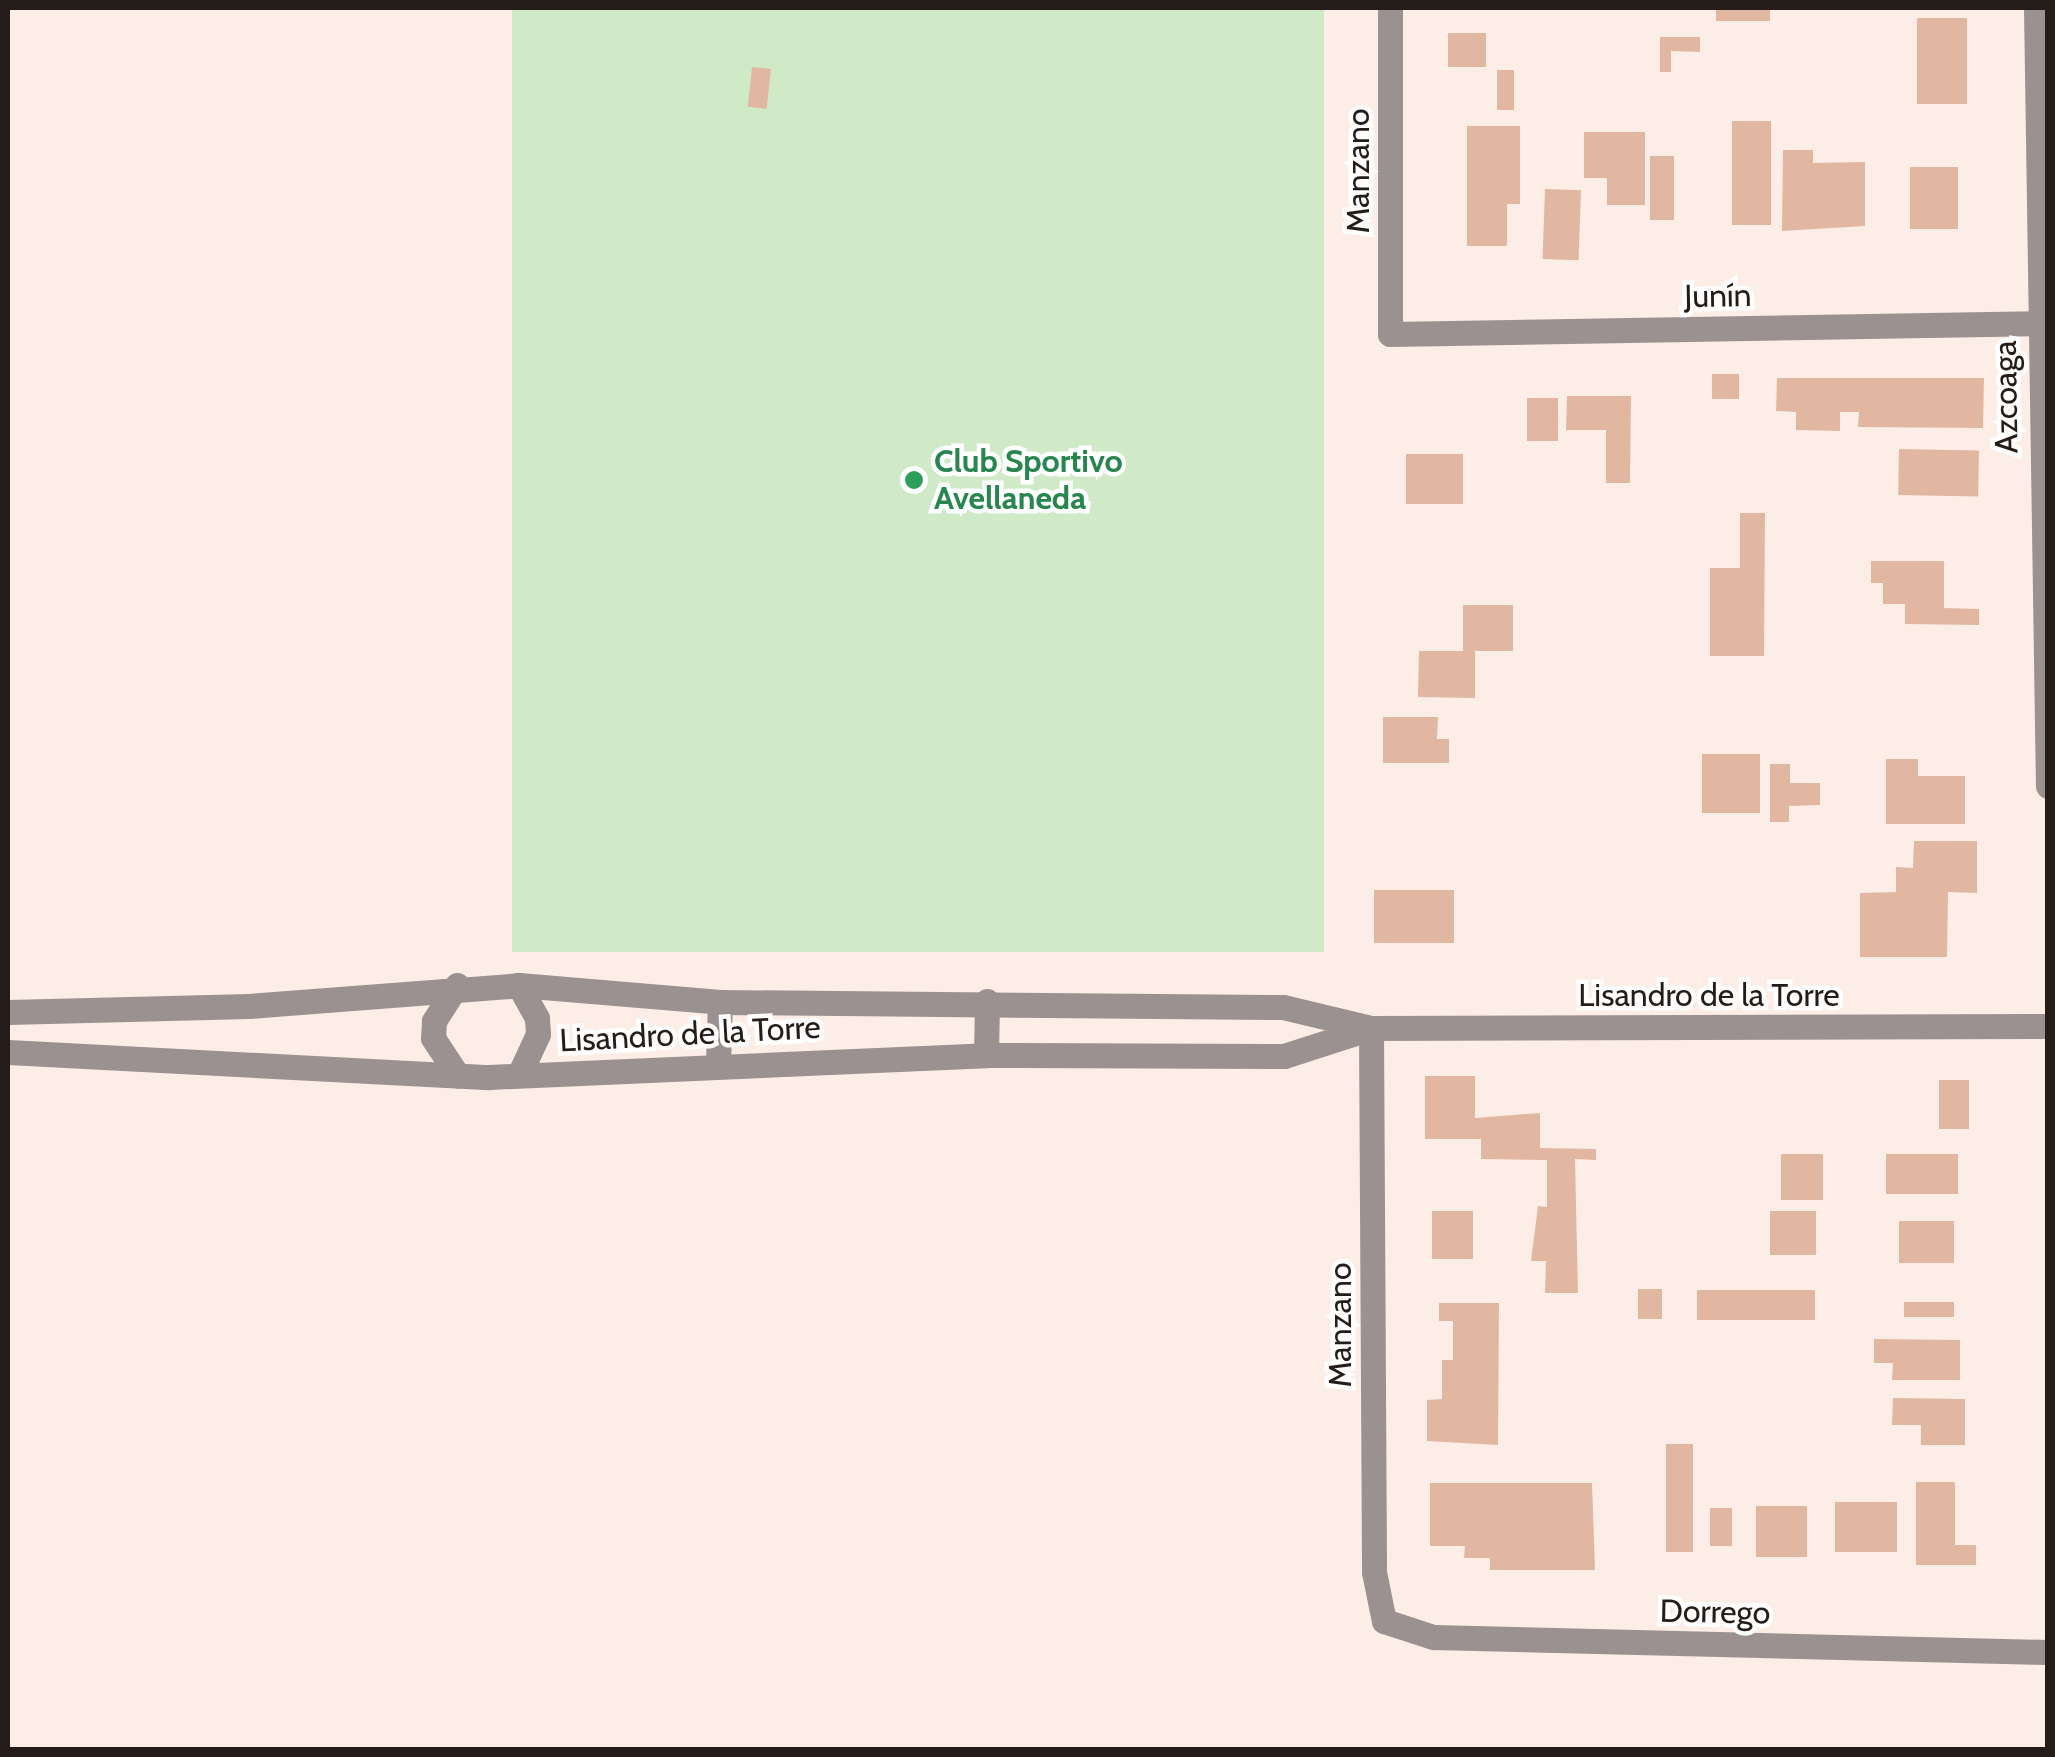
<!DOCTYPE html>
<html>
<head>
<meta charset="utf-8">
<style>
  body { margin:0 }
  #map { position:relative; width:2055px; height:1757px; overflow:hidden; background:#fceee7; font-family:Cabin,sans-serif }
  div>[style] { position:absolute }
  .green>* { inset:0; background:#d0e9c7; transform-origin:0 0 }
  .building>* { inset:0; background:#e1b7a2; transform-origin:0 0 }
  .minor>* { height:25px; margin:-12.5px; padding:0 12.5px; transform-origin:12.5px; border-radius:12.5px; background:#9c9191 }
  .dots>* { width:28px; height:28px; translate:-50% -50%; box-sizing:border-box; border:5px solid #fefefe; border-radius:50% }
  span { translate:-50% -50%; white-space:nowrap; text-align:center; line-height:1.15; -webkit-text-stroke:9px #fefefe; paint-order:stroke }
  .street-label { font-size:32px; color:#241c18 }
  .leisure-label { font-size:32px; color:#27864d; font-weight:700 }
  .left { translate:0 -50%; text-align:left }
  .frame { position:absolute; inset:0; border:10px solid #241c18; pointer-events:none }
</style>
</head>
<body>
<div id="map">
  <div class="green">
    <div style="left:512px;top:8px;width:812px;height:944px"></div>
  </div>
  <div class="building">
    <div style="left:1716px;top:8px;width:54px;height:13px"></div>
    <div style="left:1917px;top:18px;width:50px;height:86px"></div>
    <div style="left:1486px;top:33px;width:34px;height:38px;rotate:90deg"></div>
    <div style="clip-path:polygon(1660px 37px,1700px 37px,1700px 52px,1671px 51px,1671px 72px,1660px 72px)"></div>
    <div style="left:752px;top:67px;width:19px;height:40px;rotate:6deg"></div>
    <div style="left:1497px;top:70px;width:17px;height:40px"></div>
    <div style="left:1732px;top:121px;width:39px;height:104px"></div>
    <div style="clip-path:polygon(1467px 126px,1520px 126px,1520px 204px,1507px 204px,1507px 246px,1467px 246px)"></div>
    <div style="clip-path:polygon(1584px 132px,1645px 132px,1645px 205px,1607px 205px,1607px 178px,1584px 178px)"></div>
    <div style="clip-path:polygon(1783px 150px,1813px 150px,1813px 163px,1865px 162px,1865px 226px,1782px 231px)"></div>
    <div style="left:1650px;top:156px;width:24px;height:64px"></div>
    <div style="left:1910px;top:167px;width:48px;height:62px"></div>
    <div style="left:1545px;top:189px;width:36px;height:70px;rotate:2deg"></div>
    <div style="left:1712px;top:374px;width:27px;height:25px"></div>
    <div style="clip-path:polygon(1777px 378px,1984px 378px,1983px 428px,1858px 427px,1859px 412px,1840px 412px,1840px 431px,1796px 430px,1796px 412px,1776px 411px)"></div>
    <div style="clip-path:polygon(1567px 396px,1631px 396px,1630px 483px,1606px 483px,1606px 430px,1566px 430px)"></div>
    <div style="left:1527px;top:398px;width:31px;height:43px"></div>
    <div style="left:1899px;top:449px;width:80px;height:46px;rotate:1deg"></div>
    <div style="left:1406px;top:454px;width:57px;height:50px"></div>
    <div style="clip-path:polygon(1740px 513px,1765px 513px,1764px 656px,1710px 656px,1710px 568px,1740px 568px)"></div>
    <div style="clip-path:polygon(1871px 561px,1944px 561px,1944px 608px,1979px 609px,1979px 625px,1905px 624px,1905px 604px,1883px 604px,1883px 583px,1871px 583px)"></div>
    <div style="clip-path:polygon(1463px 605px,1513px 605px,1513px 651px,1475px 651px,1475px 698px,1418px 697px,1419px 651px,1463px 651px)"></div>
    <div style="clip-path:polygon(1383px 717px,1438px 717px,1437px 739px,1449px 739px,1449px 763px,1383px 763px)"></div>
    <div style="left:1702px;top:754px;width:58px;height:59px"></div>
    <div style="clip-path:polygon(1886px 759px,1918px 759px,1918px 776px,1965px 776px,1965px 824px,1886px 824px)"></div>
    <div style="clip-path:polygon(1770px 764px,1790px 764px,1790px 783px,1820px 783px,1820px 805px,1789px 806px,1789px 822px,1770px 822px)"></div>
    <div style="clip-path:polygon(1914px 841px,1977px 841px,1977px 893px,1948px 892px,1947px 957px,1860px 957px,1860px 893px,1896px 892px,1896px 867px,1913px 868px)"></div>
    <div style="left:1374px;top:890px;width:80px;height:53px"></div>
    <div style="clip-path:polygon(1425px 1076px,1475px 1076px,1475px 1118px,1540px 1113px,1540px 1148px,1596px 1149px,1596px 1160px,1575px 1159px,1578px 1293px,1545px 1293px,1546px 1261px,1531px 1261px,1538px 1206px,1547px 1207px,1547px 1160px,1481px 1159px,1481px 1139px,1425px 1139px)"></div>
    <div style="left:1939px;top:1080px;width:30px;height:49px"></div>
    <div style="left:1781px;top:1154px;width:42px;height:46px"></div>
    <div style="left:1886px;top:1154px;width:72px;height:40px"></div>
    <div style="left:1432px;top:1211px;width:41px;height:48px"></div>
    <div style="left:1770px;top:1211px;width:46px;height:44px"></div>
    <div style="left:1899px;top:1221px;width:55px;height:42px"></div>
    <div style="left:1638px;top:1289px;width:24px;height:30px"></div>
    <div style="left:1697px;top:1290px;width:118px;height:30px"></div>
    <div style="left:1904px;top:1302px;width:50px;height:15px"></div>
    <div style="clip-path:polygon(1439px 1303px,1499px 1303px,1498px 1445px,1427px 1441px,1427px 1400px,1442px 1399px,1442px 1360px,1453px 1360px,1453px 1321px,1439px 1321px)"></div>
    <div style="clip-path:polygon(1874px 1339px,1960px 1340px,1960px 1380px,1892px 1380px,1893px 1363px,1874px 1363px)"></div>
    <div style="clip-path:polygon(1893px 1398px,1965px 1399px,1965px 1445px,1921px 1445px,1921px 1425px,1892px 1425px)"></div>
    <div style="left:1666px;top:1444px;width:27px;height:108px"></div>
    <div style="clip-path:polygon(1916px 1482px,1955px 1482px,1955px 1545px,1976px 1545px,1976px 1565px,1916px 1565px)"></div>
    <div style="clip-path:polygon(1430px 1483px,1592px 1483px,1595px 1570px,1490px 1570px,1490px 1558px,1464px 1558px,1465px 1546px,1430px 1546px)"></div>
    <div style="left:1835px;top:1502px;width:62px;height:50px"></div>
    <div style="left:1756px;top:1506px;width:51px;height:51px"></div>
    <div style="left:1710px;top:1508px;width:22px;height:38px"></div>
  </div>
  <div class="minor">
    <div style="left:1390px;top:8px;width:326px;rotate:90deg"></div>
    <div style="left:1390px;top:334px;width:658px;rotate:-0.96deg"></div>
    <div style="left:2036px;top:8px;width:778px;rotate:89.12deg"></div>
    <div style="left:457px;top:985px;width:43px;rotate:122.6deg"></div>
    <div style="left:434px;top:1021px;width:17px;rotate:93deg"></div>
    <div style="left:433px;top:1038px;width:45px;rotate:56.7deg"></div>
    <div style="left:8px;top:1012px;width:241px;rotate:-1.4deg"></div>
    <div style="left:249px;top:1006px;width:271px;rotate:-4.4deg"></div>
    <div style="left:519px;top:985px;width:202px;rotate:4.8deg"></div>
    <div style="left:720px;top:1002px;width:563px;rotate:0.51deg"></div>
    <div style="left:1283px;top:1007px;width:90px;rotate:13.4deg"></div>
    <div style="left:1371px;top:1028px;width:677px;rotate:-0.17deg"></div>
    <div style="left:1371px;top:1028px;width:544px;rotate:89.68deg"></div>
    <div style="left:1374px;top:1572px;width:50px;rotate:78.5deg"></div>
    <div style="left:1384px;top:1621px;width:52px;rotate:18.1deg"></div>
    <div style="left:1433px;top:1637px;width:615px;rotate:1.4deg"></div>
    <div style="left:8px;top:1052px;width:482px;rotate:3deg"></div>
    <div style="left:489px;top:1077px;width:497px;rotate:-2.5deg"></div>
    <div style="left:986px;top:1055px;width:298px;rotate:0.2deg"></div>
    <div style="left:1284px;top:1056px;width:91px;rotate:-17.8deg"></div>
    <div style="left:986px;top:1055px;width:54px;rotate:-88.9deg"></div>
    <div style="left:718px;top:1063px;width:61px;rotate:-88.1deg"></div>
    <div style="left:519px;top:1075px;width:45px;rotate:-65.1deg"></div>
    <div style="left:538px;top:1034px;width:16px;rotate:-94deg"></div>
    <div style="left:537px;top:1018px;width:38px;rotate:-119deg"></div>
  </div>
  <div class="dots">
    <div style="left:914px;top:480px;background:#2e9e5b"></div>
  </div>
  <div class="street-label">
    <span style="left:1358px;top:171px;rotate:-90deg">Manzano</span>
    <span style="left:1718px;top:296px;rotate:-1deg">Junín</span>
    <span style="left:2006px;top:397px;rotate:-91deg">Azcoaga</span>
    <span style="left:1709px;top:995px">Lisandro de la Torre</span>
    <span style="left:690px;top:1034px;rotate:-3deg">Lisandro de la Torre</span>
    <span style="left:1340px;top:1325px;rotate:-90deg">Manzano</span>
    <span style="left:1715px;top:1612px;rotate:1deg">Dorrego</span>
  </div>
  <div class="leisure-label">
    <span class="left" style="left:934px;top:480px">Club Sportivo<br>Avellaneda</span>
  </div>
  <div class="frame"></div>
</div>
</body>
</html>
